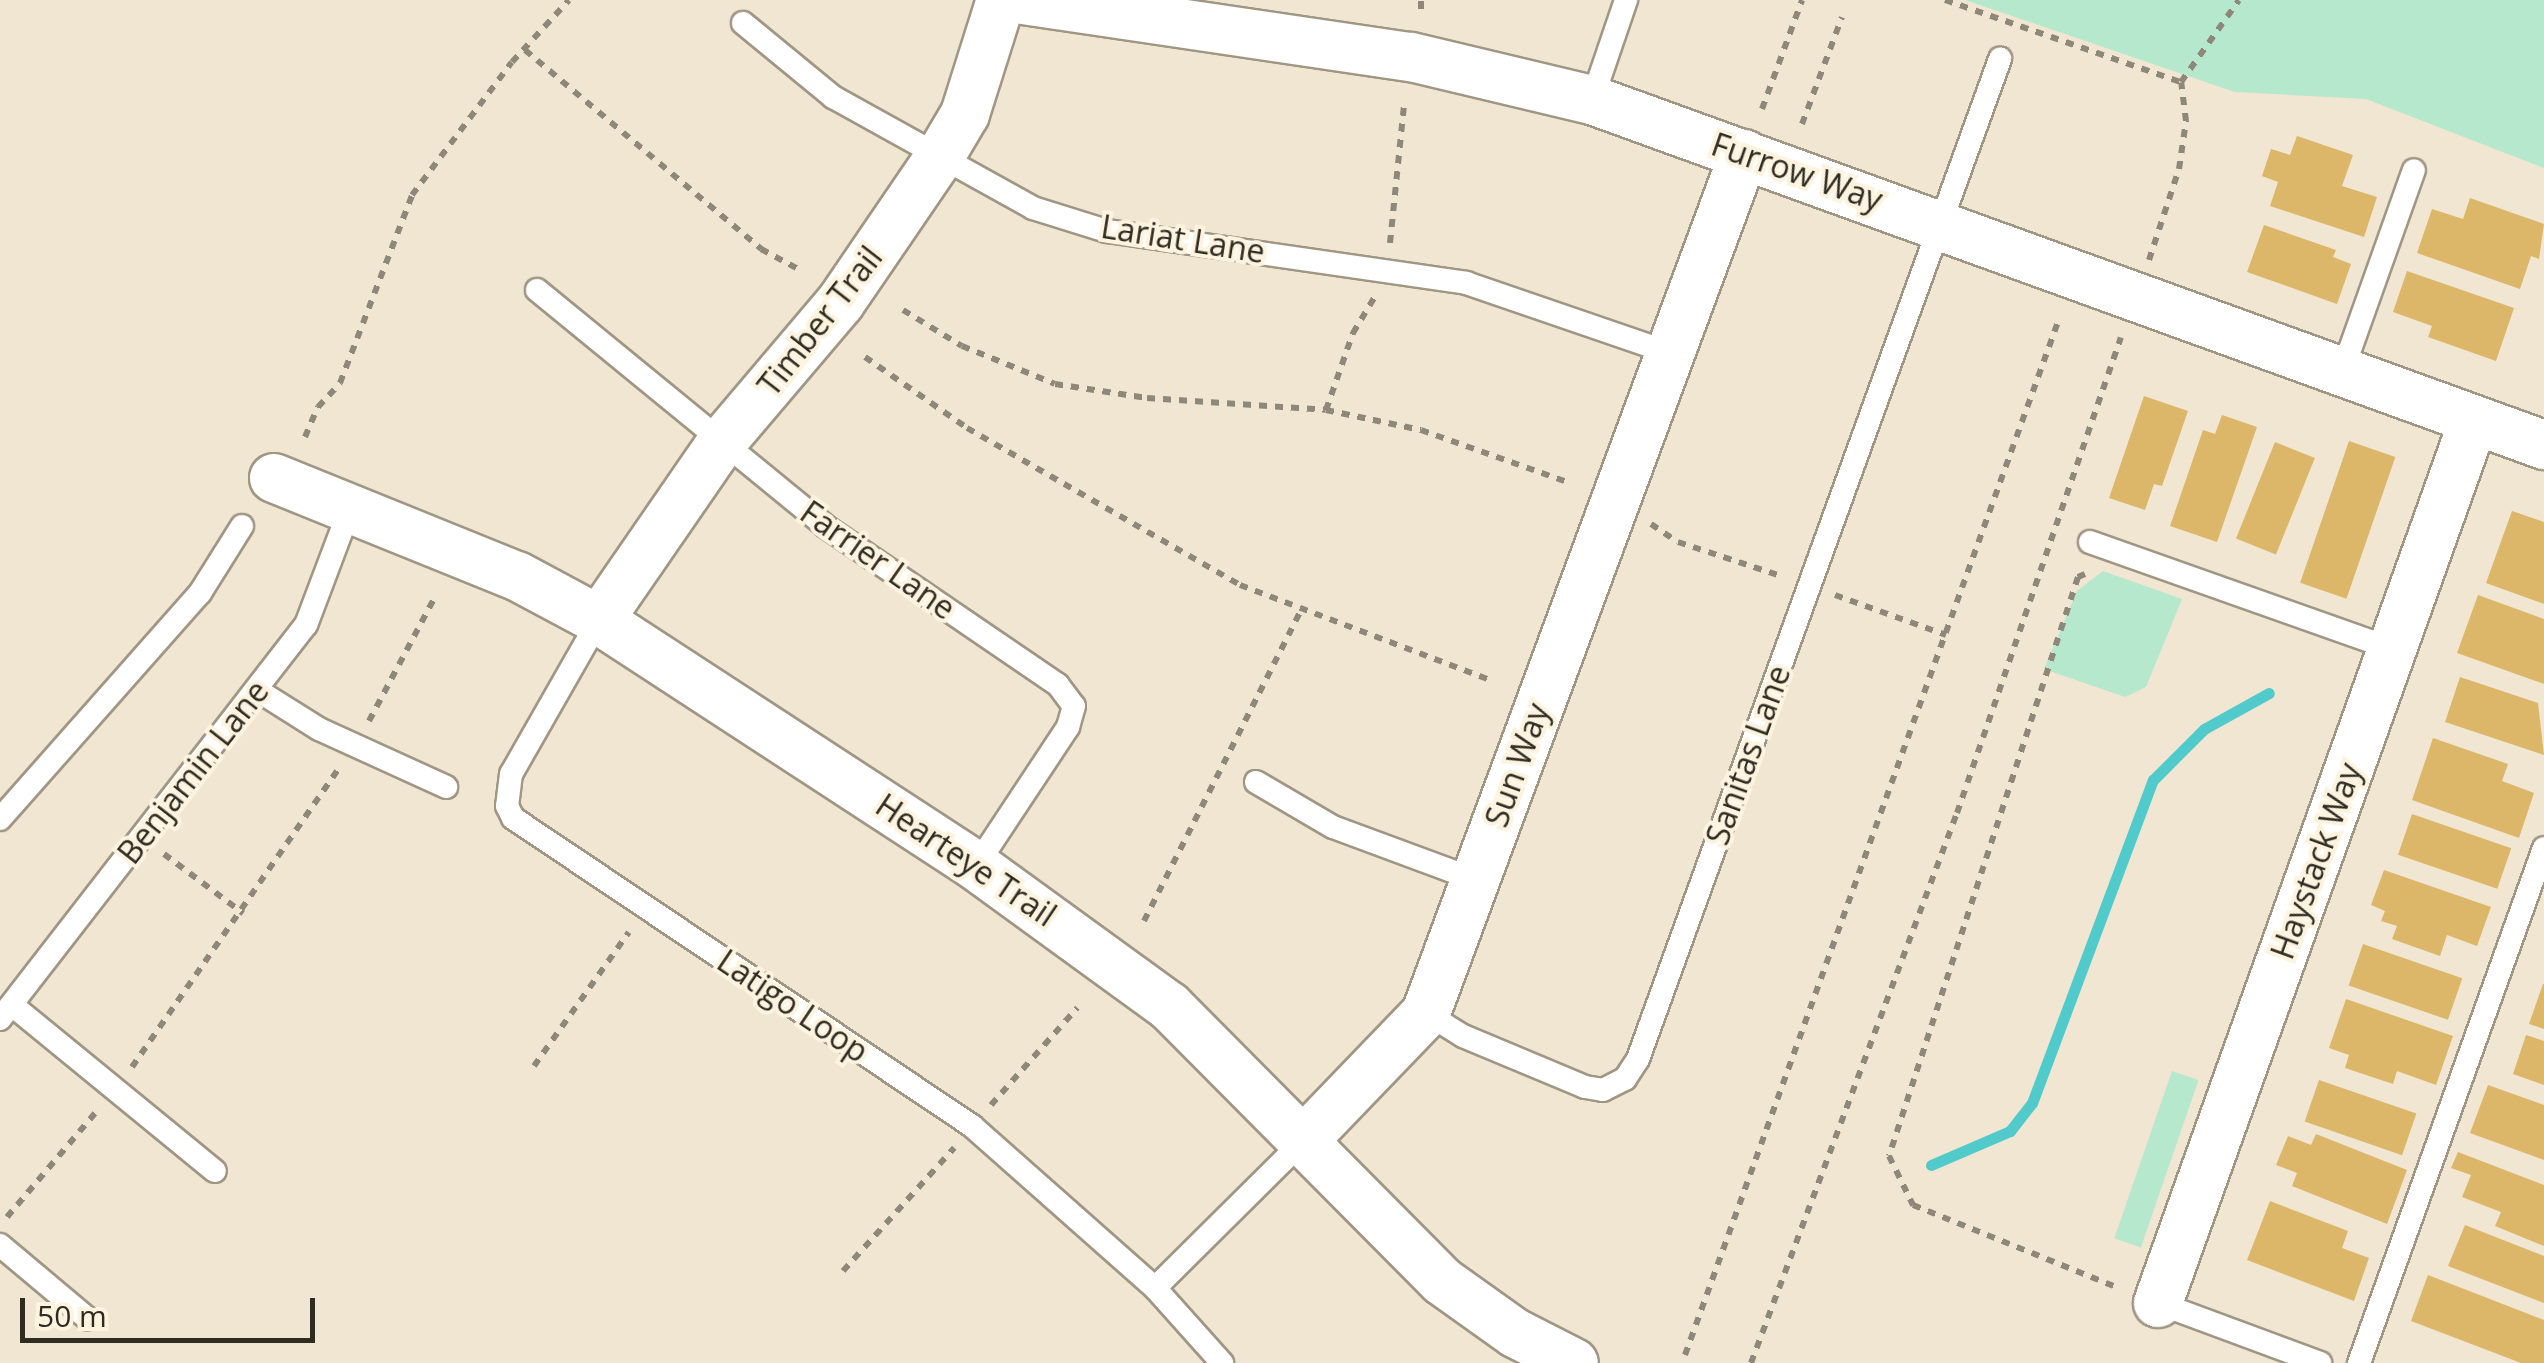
<!DOCTYPE html>
<html>
<head>
<meta charset="utf-8">
<style>
  body { margin:0 }
  #map { position:relative; width:2544px; height:1363px; overflow:hidden; background:#f0e6d2; font-family:"Open Sans",sans-serif }
  div>[style] { position:absolute }
  .green>* { inset:0; background:#b5e8cc; transform-origin:0 0 }
  .stream>* { height:11px; margin:-5.5px; padding:0 5.5px; transform-origin:5.5px; border-radius:5.5px; background:#51cacc }
  .building>* { inset:0; background:#dcb769; transform-origin:0 0 }
  .path>* { height:6px; margin-top:-3px; transform-origin:0; background:repeating-linear-gradient(90deg,#8e887a 0 8px,transparent 0 16px) }
  .roads { filter:drop-shadow(2px 0 #a09684) drop-shadow(-2px 0 #a09684) drop-shadow(0 2px #a09684) drop-shadow(0 -2px #a09684) }
  .lane>* { height:22px; margin:-11px; padding:0 11px; transform-origin:11px; border-radius:11px; background:#fff }
  .street>* { height:48px; margin:-24px; padding:0 24px; transform-origin:24px; border-radius:24px; background:#fff }
  span { translate:-50% -50%; white-space:nowrap; text-align:center; line-height:1.15; -webkit-text-stroke:8px #fdf3df; paint-order:stroke }
  .street-label { font-size:32px; color:#2e2b23 }
  .scale { position:absolute; left:20px; top:1298px; width:295px; height:45px; box-sizing:border-box; border:5px solid #2e2b23; border-top:0; padding-left:12px; font-size:30px; line-height:35px; white-space:nowrap; color:#2e2b23; -webkit-text-stroke:8px #fdf3df; paint-order:stroke }
</style>
</head>
<body>
<div id="map">
  <div class="green">
    <div style="clip-path:polygon(1965px 0,2544px 0,2544px 168px,2366px 99px,2235px 92px)"></div>
    <div style="clip-path:polygon(2103px 571px,2182px 599px,2146px 687px,2125px 697px,2044px 669px,2077px 591px)"></div>
    <div style="left:2172px;top:1071px;width:28px;height:177px;rotate:19deg"></div>
  </div>
  <div class="stream">
    <div style="left:1931px;top:1165px;width:86px;rotate:-23.3deg"></div>
    <div style="left:2010px;top:1131px;width:36px;rotate:-52deg"></div>
    <div style="left:2032px;top:1103px;width:345px;rotate:-69.5deg"></div>
    <div style="left:2153px;top:780px;width:72px;rotate:-45deg"></div>
    <div style="left:2204px;top:729px;width:74px;rotate:-29deg"></div>
  </div>
  <div class="building">
    <div style="clip-path:polygon(2297px 136px,2353px 155px,2342px 186px,2377px 197px,2364px 237px,2270px 206px,2278px 182px,2262px 176px,2271px 149px,2290px 155px)"></div>
    <div style="clip-path:polygon(2470px 198px,2544px 224px,2539px 259px,2531px 256px,2520px 289px,2417px 253px,2432px 209px,2463px 219px)"></div>
    <div style="clip-path:polygon(2264px 225px,2336px 250px,2333px 257px,2351px 264px,2337px 304px,2247px 272px)"></div>
    <div style="clip-path:polygon(2407px 271px,2514px 308px,2496px 361px,2428px 337px,2432px 326px,2393px 312px)"></div>
    <div style="clip-path:polygon(2144px 396px,2188px 411px,2162px 486px,2154px 484px,2145px 510px,2109px 498px)"></div>
    <div style="clip-path:polygon(2222px 415px,2257px 427px,2217px 542px,2170px 526px,2203px 430px,2215px 434px)"></div>
    <div style="left:2349px;top:441px;width:49px;height:150px;rotate:19deg"></div>
    <div style="left:2275px;top:442px;width:43px;height:104px;rotate:22deg"></div>
    <div style="clip-path:polygon(2512px 511px,2544px 522px,2544px 604px,2486px 583px)"></div>
    <div style="clip-path:polygon(2478px 595px,2544px 619px,2544px 684px,2457px 653px)"></div>
    <div style="clip-path:polygon(2460px 677px,2538px 703px,2544px 755px,2445px 722px)"></div>
    <div style="clip-path:polygon(2433px 738px,2508px 764px,2502px 781px,2534px 793px,2519px 838px,2412px 800px)"></div>
    <div style="left:2412px;top:814px;width:105px;height:43px;rotate:19deg"></div>
    <div style="clip-path:polygon(2384px 870px,2491px 907px,2477px 946px,2447px 935px,2440px 956px,2392px 939px,2397px 926px,2381px 921px,2385px 911px,2371px 905px)"></div>
    <div style="left:2363px;top:944px;width:105px;height:44px;rotate:19deg"></div>
    <div style="clip-path:polygon(2543px 984px,2544px 984px,2544px 1029px,2529px 1024px)"></div>
    <div style="clip-path:polygon(2346px 999px,2453px 1036px,2436px 1085px,2397px 1071px,2393px 1084px,2345px 1068px,2349px 1055px,2329px 1048px)"></div>
    <div style="clip-path:polygon(2526px 1035px,2544px 1041px,2544px 1085px,2513px 1074px)"></div>
    <div style="left:2319px;top:1080px;width:103px;height:44px;rotate:19deg"></div>
    <div style="clip-path:polygon(2488px 1085px,2544px 1105px,2544px 1160px,2470px 1133px)"></div>
    <div style="clip-path:polygon(2316px 1134px,2407px 1170px,2387px 1224px,2292px 1186px,2297px 1173px,2276px 1165px,2288px 1136px,2311px 1145px)"></div>
    <div style="clip-path:polygon(2458px 1152px,2544px 1185px,2544px 1246px,2495px 1226px,2501px 1212px,2462px 1197px,2471px 1175px,2451px 1168px)"></div>
    <div style="clip-path:polygon(2270px 1201px,2348px 1231px,2342px 1248px,2369px 1258px,2354px 1301px,2247px 1260px)"></div>
    <div style="clip-path:polygon(2465px 1225px,2544px 1256px,2544px 1303px,2448px 1266px)"></div>
    <div style="clip-path:polygon(2428px 1275px,2544px 1320px,2544px 1363px,2521px 1363px,2411px 1321px)"></div>
  </div>
  <div class="path">
    <div style="left:1945px;top:0;width:250px;rotate:19.2deg"></div>
    <div style="left:2181px;top:82px;width:100px;rotate:-54.7deg"></div>
    <div style="left:1421px;top:9px;width:9px;rotate:-90deg"></div>
    <div style="left:525px;top:50px;width:309px;rotate:40.1deg"></div>
    <div style="left:761px;top:249px;width:44px;rotate:28.3deg"></div>
    <div style="left:1762px;top:109px;width:116px;rotate:-69.8deg"></div>
    <div style="left:1802px;top:124px;width:114px;rotate:-69.5deg"></div>
    <div style="left:1390px;top:243px;width:139px;rotate:-84.2deg"></div>
    <div style="left:2149px;top:260px;width:96px;rotate:-71.8deg"></div>
    <div style="left:2179px;top:169px;width:49px;rotate:-81.7deg"></div>
    <div style="left:2186px;top:121px;width:39px;rotate:-97deg"></div>
    <div style="left:903px;top:310px;width:69px;rotate:31.4deg"></div>
    <div style="left:962px;top:346px;width:100px;rotate:22.2deg"></div>
    <div style="left:1055px;top:384px;width:93px;rotate:8.7deg"></div>
    <div style="left:1147px;top:398px;width:179px;rotate:3.8deg"></div>
    <div style="left:1326px;top:410px;width:97px;rotate:11.9deg"></div>
    <div style="left:1421px;top:430px;width:155px;rotate:19.6deg"></div>
    <div style="left:865px;top:357px;width:124px;rotate:34.8deg"></div>
    <div style="left:967px;top:428px;width:315px;rotate:29.9deg"></div>
    <div style="left:1240px;top:585px;width:271px;rotate:20.8deg"></div>
    <div style="left:1326px;top:410px;width:82px;rotate:-70.7deg"></div>
    <div style="left:1353px;top:333px;width:41px;rotate:-59deg"></div>
    <div style="left:305px;top:437px;width:33px;rotate:-67deg"></div>
    <div style="left:318px;top:407px;width:33px;rotate:-47deg"></div>
    <div style="left:340px;top:383px;width:201px;rotate:-69deg"></div>
    <div style="left:412px;top:195px;width:166px;rotate:-53.1deg"></div>
    <div style="left:512px;top:62px;width:84px;rotate:-47.4deg"></div>
    <div style="left:1651px;top:524px;width:32px;rotate:34deg"></div>
    <div style="left:1678px;top:542px;width:108px;rotate:18.3deg"></div>
    <div style="left:2085px;top:574px;width:8px;rotate:157deg"></div>
    <div style="left:2078px;top:577px;width:609px;rotate:108.08deg"></div>
    <div style="left:1889px;top:1156px;width:55px;rotate:63.9deg"></div>
    <div style="left:1913px;top:1205px;width:221px;rotate:22deg"></div>
    <div style="left:1835px;top:595px;width:118px;rotate:19.8deg"></div>
    <div style="left:369px;top:721px;width:138px;rotate:-62deg"></div>
    <div style="left:164px;top:854px;width:99px;rotate:36.8deg"></div>
    <div style="left:1144px;top:921px;width:346px;rotate:-63.2deg"></div>
    <div style="left:534px;top:1066px;width:164px;rotate:-54.7deg"></div>
    <div style="left:132px;top:1067px;width:361px;rotate:-55.3deg"></div>
    <div style="left:991px;top:1105px;width:130px;rotate:-48.4deg"></div>
    <div style="left:7px;top:1217px;width:138px;rotate:-49.7deg"></div>
    <div style="left:843px;top:1271px;width:166px;rotate:-47.9deg"></div>
    <div style="left:1685px;top:1355px;width:1098px;rotate:-70.15deg"></div>
    <div style="left:1751px;top:1363px;width:587px;rotate:-69.47deg"></div>
    <div style="left:1957px;top:813px;width:503px;rotate:-70.99deg"></div>
  </div>
  <div class="roads">
    <div class="lane">
      <div style="left:743px;top:23px;width:117px;rotate:39.4deg"></div>
      <div style="left:833px;top:97px;width:229px;rotate:29deg"></div>
      <div style="left:1033px;top:208px;width:77px;rotate:17.3deg"></div>
      <div style="left:1107px;top:231px;width:363px;rotate:8.2deg"></div>
      <div style="left:1466px;top:283px;width:213px;rotate:18.9deg"></div>
      <div style="left:1592px;top:100px;width:106px;rotate:-71.2deg"></div>
      <div style="left:537px;top:290px;width:372px;rotate:39.3deg"></div>
      <div style="left:825px;top:526px;width:282px;rotate:34.3deg"></div>
      <div style="left:1058px;top:685px;width:26px;rotate:53deg"></div>
      <div style="left:1074px;top:706px;width:22px;rotate:106deg"></div>
      <div style="left:1068px;top:727px;width:167px;rotate:123.5deg"></div>
      <div style="left:2342px;top:372px;width:214px;rotate:-70.4deg"></div>
      <div style="left:2090px;top:542px;width:320px;rotate:19.5deg"></div>
      <div style="left:599px;top:620px;width:177px;rotate:119.7deg"></div>
      <div style="left:511px;top:774px;width:32px;rotate:97deg"></div>
      <div style="left:507px;top:806px;width:13px;rotate:63deg"></div>
      <div style="left:513px;top:818px;width:553px;rotate:33.86deg"></div>
      <div style="left:972px;top:1126px;width:244px;rotate:41.5deg"></div>
      <div style="left:1155px;top:1288px;width:101px;rotate:48.2deg"></div>
      <div style="left:257px;top:690px;width:73px;rotate:32.2deg"></div>
      <div style="left:319px;top:729px;width:140px;rotate:24.5deg"></div>
      <div style="left:1256px;top:782px;width:89px;rotate:30.3deg"></div>
      <div style="left:1333px;top:827px;width:153px;rotate:20.3deg"></div>
      <div style="left:0;top:819px;width:302px;rotate:-48.5deg"></div>
      <div style="left:200px;top:593px;width:79px;rotate:-57.9deg"></div>
      <div style="left:12px;top:1005px;width:262px;rotate:39.3deg"></div>
      <div style="left:1426px;top:1013px;width:44px;rotate:31.9deg"></div>
      <div style="left:1463px;top:1036px;width:132px;rotate:22.7deg"></div>
      <div style="left:1585px;top:1087px;width:18px;rotate:9deg"></div>
      <div style="left:1603px;top:1090px;width:25px;rotate:-27deg"></div>
      <div style="left:1625px;top:1079px;width:24px;rotate:-57deg"></div>
      <div style="left:1638px;top:1059px;width:1064px;rotate:-70.1deg"></div>
      <div style="left:0;top:1019px;width:499px;rotate:-52.2deg"></div>
      <div style="left:306px;top:625px;width:127px;rotate:-69.3deg"></div>
      <div style="left:0;top:1245px;width:114px;rotate:40deg"></div>
      <div style="left:1155px;top:1288px;width:209px;rotate:-44.8deg"></div>
      <div style="left:2158px;top:1303px;width:173px;rotate:20.3deg"></div>
      <div style="left:2359px;top:1363px;width:547px;rotate:-70.24deg"></div>
    </div>
    <div class="street">
      <div style="left:1023px;top:0;width:392px;rotate:8.4deg"></div>
      <div style="left:1411px;top:57px;width:186px;rotate:13.4deg"></div>
      <div style="left:1592px;top:100px;width:1013px;rotate:19.92deg"></div>
      <div style="left:274px;top:478px;width:262px;rotate:22deg"></div>
      <div style="left:517px;top:576px;width:93px;rotate:28.2deg"></div>
      <div style="left:599px;top:620px;width:450px;rotate:33.1deg"></div>
      <div style="left:976px;top:866px;width:238px;rotate:36deg"></div>
      <div style="left:1169px;top:1006px;width:387px;rotate:45.2deg"></div>
      <div style="left:1442px;top:1281px;width:90px;rotate:35.5deg"></div>
      <div style="left:1515px;top:1333px;width:66px;rotate:27deg"></div>
      <div style="left:599px;top:620px;width:216px;rotate:-55.4deg"></div>
      <div style="left:722px;top:442px;width:182px;rotate:-49.7deg"></div>
      <div style="left:840px;top:303px;width:176px;rotate:-55.7deg"></div>
      <div style="left:939px;top:158px;width:51px;rotate:-59.4deg"></div>
      <div style="left:965px;top:114px;width:120px;rotate:-72.5deg"></div>
      <div style="left:1303px;top:1141px;width:178px;rotate:-46.1deg"></div>
      <div style="left:1426px;top:1013px;width:916px;rotate:-69.69deg"></div>
      <div style="left:2158px;top:1303px;width:938px;rotate:-70.31deg"></div>
    </div>
  </div>
  <div class="street-label">
    <span style="left:1797px;top:172px;rotate:19deg">Furrow Way</span>
    <span style="left:1183px;top:239px;rotate:9deg">Lariat Lane</span>
    <span style="left:820px;top:321px;rotate:-52deg">Timber Trail</span>
    <span style="left:878px;top:560px;rotate:35deg">Farrier Lane</span>
    <span style="left:1748px;top:755px;rotate:-70deg">Sanitas Lane</span>
    <span style="left:1517px;top:765px;rotate:-70deg">Sun Way</span>
    <span style="left:193px;top:772px;rotate:-52deg">Benjamin Lane</span>
    <span style="left:966px;top:860px;rotate:34deg">Hearteye Trail</span>
    <span style="left:2316px;top:861px;rotate:-70deg">Haystack Way</span>
    <span style="left:793px;top:1006px;rotate:34deg">Latigo Loop</span>
  </div>
  <div class="scale">50 m</div>
</div>
</body>
</html>
